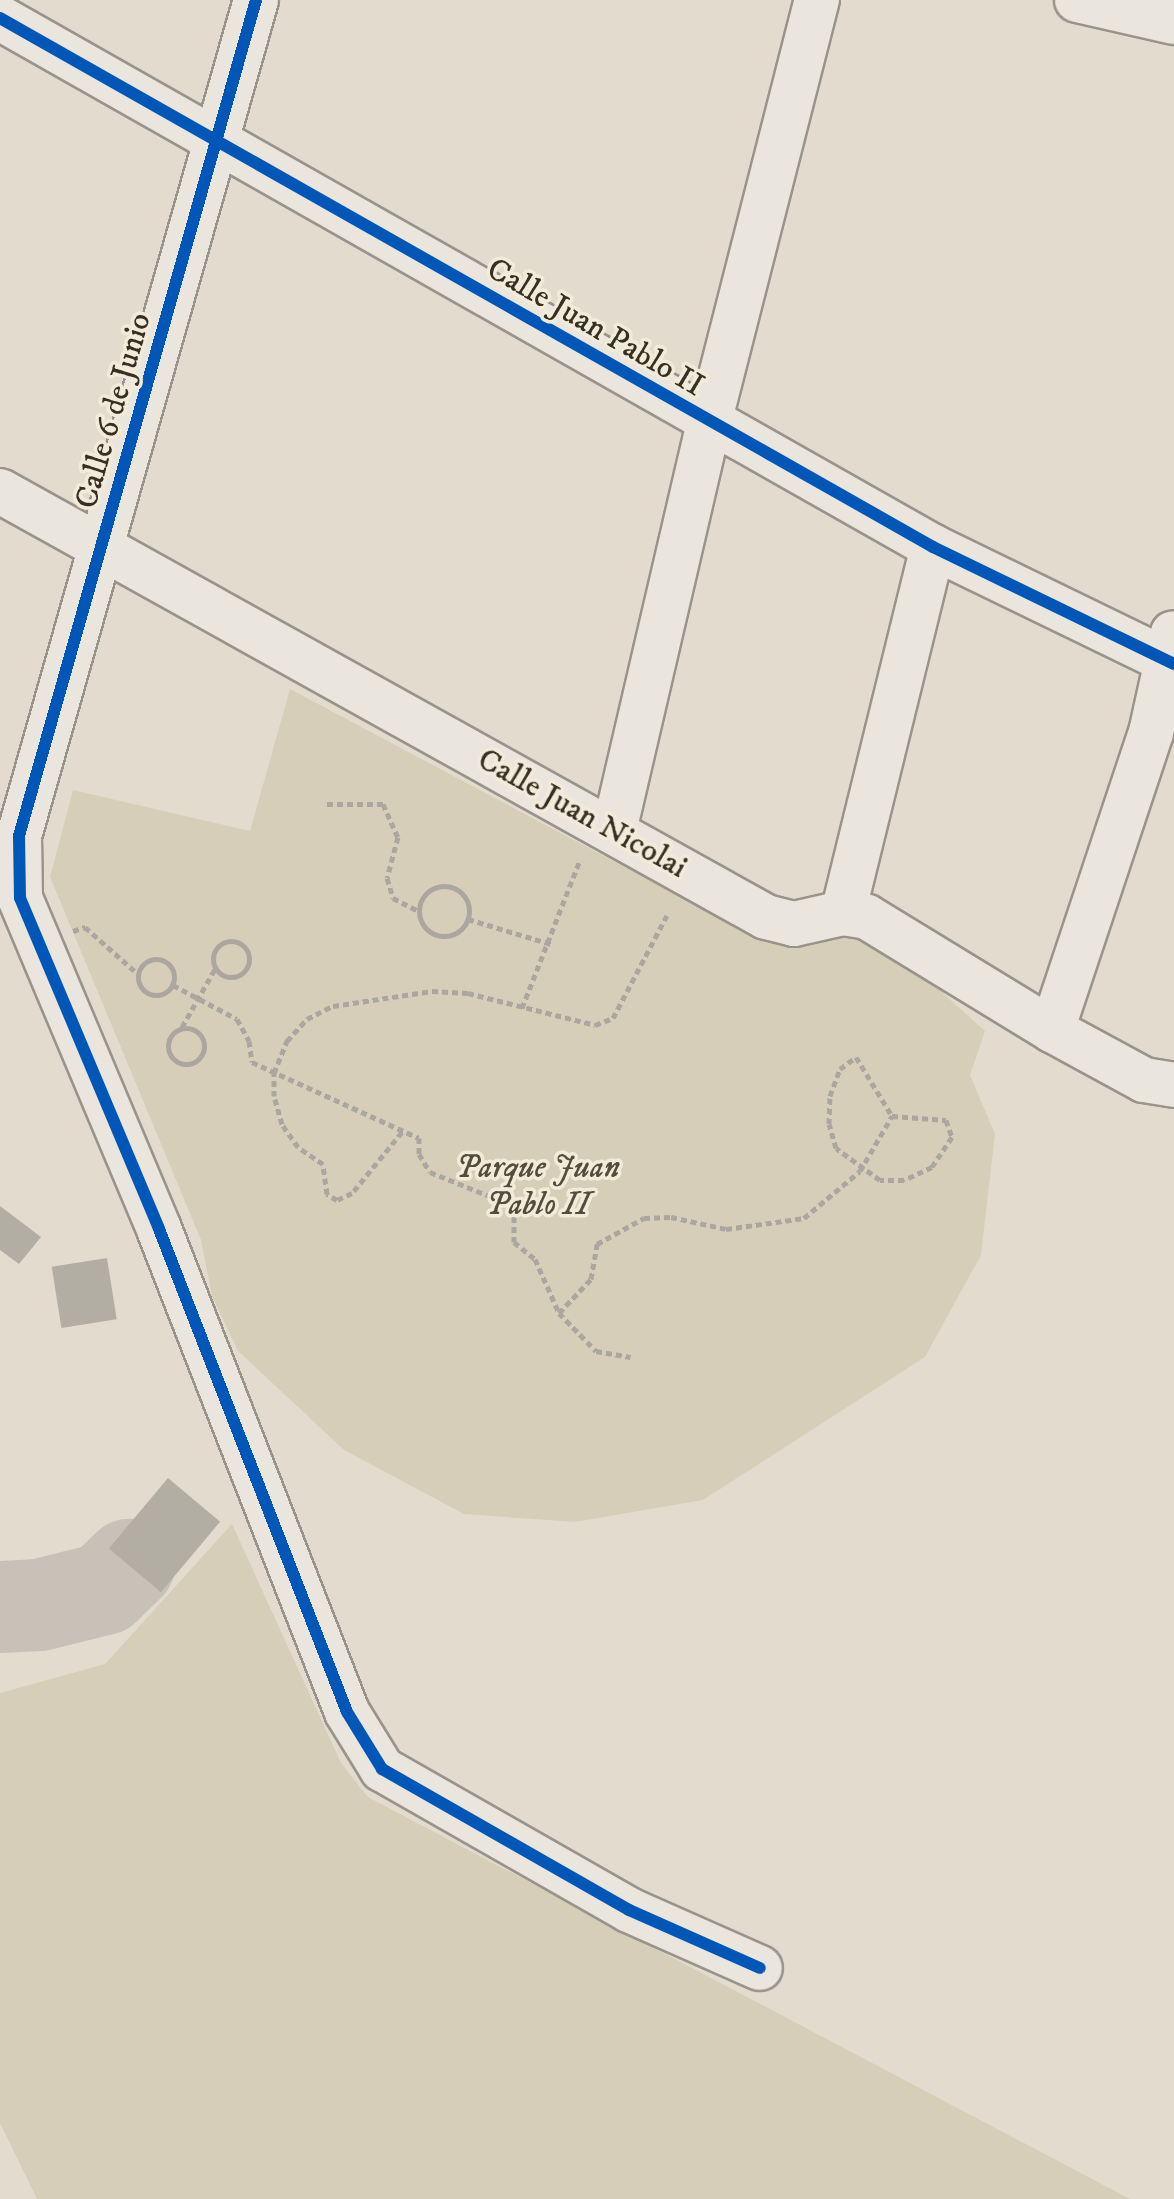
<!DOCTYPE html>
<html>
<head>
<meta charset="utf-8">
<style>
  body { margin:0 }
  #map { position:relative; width:1174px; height:2199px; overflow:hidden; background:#e3dcce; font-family:"IM FELL DW Pica",serif }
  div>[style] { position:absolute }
  .green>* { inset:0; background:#d7ceba }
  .taxiway>* { height:92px; margin:-46px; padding:0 46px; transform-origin:46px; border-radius:46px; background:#c7c1b7 }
  .building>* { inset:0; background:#b3aea4; transform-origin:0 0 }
  .path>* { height:5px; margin-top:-2.5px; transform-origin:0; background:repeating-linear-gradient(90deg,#aba6a0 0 6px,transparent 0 10px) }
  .path>.ring { margin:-2.5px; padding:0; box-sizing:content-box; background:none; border:5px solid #aba6a0; border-radius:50% }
  .roads { filter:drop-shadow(2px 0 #99948b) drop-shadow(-2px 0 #99948b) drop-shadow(0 2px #99948b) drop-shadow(0 -2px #99948b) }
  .minor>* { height:44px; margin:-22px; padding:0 22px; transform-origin:22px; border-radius:22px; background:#eae6de }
  .cycleway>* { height:12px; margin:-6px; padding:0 6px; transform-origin:6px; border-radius:6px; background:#0057b8 }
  span { translate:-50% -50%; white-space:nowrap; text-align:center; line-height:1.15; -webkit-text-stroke:7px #f3ebd9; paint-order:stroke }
  .street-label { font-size:32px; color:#372e24 }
  .park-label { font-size:32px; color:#554c3f; font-style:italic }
</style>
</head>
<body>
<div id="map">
  <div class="green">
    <div style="clip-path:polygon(290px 689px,760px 939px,799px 946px,846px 933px,935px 986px,985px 1031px,970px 1075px,995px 1134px,981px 1255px,925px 1357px,703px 1500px,575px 1522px,464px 1514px,344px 1450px,238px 1351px,212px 1296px,201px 1240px,50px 877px,73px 790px,250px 831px)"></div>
    <div style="clip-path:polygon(232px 1524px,341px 1763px,368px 1797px,1130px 2199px,37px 2199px,0 2123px,0 1693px,105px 1664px)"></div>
  </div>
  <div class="taxiway">
    <div style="left:0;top:1607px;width:39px;rotate:-3deg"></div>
    <div style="left:39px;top:1605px;width:67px;rotate:-13.8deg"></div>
    <div style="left:104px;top:1589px;width:35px;rotate:-44deg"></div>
  </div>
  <div class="building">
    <div style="clip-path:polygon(0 1206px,41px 1237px,19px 1264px,0 1250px)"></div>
    <div style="left:107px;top:1258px;width:62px;height:56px;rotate:81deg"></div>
    <div style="left:168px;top:1478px;width:68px;height:92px;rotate:40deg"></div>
  </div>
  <div class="path">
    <div style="left:327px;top:804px;width:56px"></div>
    <div style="left:383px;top:804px;width:36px;rotate:66deg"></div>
    <div style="left:398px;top:837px;width:42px;rotate:105deg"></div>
    <div style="left:387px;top:878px;width:21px;rotate:73deg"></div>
    <div style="left:393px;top:898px;width:28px;rotate:27deg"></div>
    <div class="ring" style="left:419px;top:886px;width:45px;height:45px"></div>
    <div style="left:468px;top:919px;width:87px;rotate:16.8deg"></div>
    <div style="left:73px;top:931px;width:13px;rotate:-18deg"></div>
    <div style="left:85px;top:927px;width:71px;rotate:41.6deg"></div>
    <div class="ring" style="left:213px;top:941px;width:31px;height:31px"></div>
    <div class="ring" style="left:138px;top:959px;width:31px;height:31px"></div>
    <div style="left:173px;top:985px;width:72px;rotate:28deg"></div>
    <div style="left:237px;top:1019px;width:25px;rotate:61deg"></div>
    <div style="left:249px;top:1041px;width:21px;rotate:82deg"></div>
    <div style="left:252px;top:1062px;width:183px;rotate:24.5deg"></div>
    <div style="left:419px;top:1138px;width:16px;rotate:90deg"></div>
    <div style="left:419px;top:1154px;width:21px;rotate:59deg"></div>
    <div style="left:430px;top:1172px;width:91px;rotate:22deg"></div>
    <div style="left:514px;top:1206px;width:36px;rotate:90deg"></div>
    <div style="left:514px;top:1242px;width:27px;rotate:39deg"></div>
    <div style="left:535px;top:1259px;width:59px;rotate:66deg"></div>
    <div style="left:559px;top:1313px;width:53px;rotate:45.8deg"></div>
    <div style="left:596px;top:1351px;width:35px;rotate:10deg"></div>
    <div style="left:522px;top:1008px;width:159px;rotate:-68.6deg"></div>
    <div style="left:182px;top:1027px;width:67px;rotate:-60.4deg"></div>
    <div class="ring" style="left:168px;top:1028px;width:31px;height:31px"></div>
    <div style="left:856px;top:1057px;width:69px;rotate:58.6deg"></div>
    <div style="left:892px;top:1116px;width:54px;rotate:4.2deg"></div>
    <div style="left:946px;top:1120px;width:18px;rotate:71deg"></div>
    <div style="left:952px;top:1137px;width:36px;rotate:124deg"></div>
    <div style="left:932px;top:1167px;width:31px;rotate:155deg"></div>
    <div style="left:904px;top:1180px;width:24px;rotate:180deg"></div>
    <div style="left:880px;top:1180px;width:54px;rotate:-144deg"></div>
    <div style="left:836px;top:1148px;width:25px;rotate:-106deg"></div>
    <div style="left:829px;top:1124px;width:28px;rotate:-88deg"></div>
    <div style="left:830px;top:1096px;width:29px;rotate:-70deg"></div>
    <div style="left:840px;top:1069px;width:20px;rotate:-37deg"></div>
    <div style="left:402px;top:1132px;width:79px;rotate:129.3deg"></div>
    <div style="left:352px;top:1193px;width:17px;rotate:155deg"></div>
    <div style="left:337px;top:1200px;width:12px;rotate:-149deg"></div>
    <div style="left:327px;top:1194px;width:30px;rotate:-98deg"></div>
    <div style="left:323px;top:1164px;width:30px;rotate:-146deg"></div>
    <div style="left:298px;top:1147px;width:28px;rotate:-125deg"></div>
    <div style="left:282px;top:1124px;width:29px;rotate:-106deg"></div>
    <div style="left:274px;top:1096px;width:23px;rotate:-90deg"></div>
    <div style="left:274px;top:1073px;width:35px;rotate:-68deg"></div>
    <div style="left:287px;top:1041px;width:30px;rotate:-48deg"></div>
    <div style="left:307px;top:1019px;width:29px;rotate:-27deg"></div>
    <div style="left:333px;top:1006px;width:100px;rotate:-8.6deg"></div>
    <div style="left:432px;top:991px;width:36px;rotate:3deg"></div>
    <div style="left:468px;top:993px;width:131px;rotate:14.1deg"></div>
    <div style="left:595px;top:1025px;width:19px;rotate:-21deg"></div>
    <div style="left:613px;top:1018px;width:116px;rotate:-62.3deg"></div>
    <div style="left:559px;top:1313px;width:47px;rotate:-46.7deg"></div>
    <div style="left:591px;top:1279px;width:36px;rotate:-80deg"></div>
    <div style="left:597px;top:1244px;width:54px;rotate:-29deg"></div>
    <div style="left:644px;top:1218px;width:27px;rotate:-2deg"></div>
    <div style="left:671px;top:1217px;width:56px;rotate:12.3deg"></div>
    <div style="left:726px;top:1229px;width:79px;rotate:-8deg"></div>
    <div style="left:804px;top:1218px;width:73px;rotate:-40deg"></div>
    <div style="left:860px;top:1171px;width:64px;rotate:-59.8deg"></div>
  </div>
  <div class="roads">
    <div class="minor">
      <div style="left:256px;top:0;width:869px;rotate:105.83deg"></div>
      <div style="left:19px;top:836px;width:62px;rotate:89.1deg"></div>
      <div style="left:20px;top:898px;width:359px;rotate:67.2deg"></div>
      <div style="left:159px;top:1229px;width:518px;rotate:68.73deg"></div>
      <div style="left:347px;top:1712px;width:67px;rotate:58.4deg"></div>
      <div style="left:382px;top:1769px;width:284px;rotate:29.7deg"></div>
      <div style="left:629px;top:1910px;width:143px;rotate:23.9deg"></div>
      <div style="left:1077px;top:0;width:99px;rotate:12.8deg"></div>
      <div style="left:0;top:18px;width:1073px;rotate:29.55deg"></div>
      <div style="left:933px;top:547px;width:268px;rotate:25.9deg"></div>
      <div style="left:0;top:491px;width:876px;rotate:29.08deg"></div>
      <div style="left:766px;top:917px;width:29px;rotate:14deg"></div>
      <div style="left:794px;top:924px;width:50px;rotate:-12.7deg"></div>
      <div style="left:843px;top:913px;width:24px;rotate:9deg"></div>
      <div style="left:867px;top:917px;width:217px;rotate:31.4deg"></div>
      <div style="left:1052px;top:1030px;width:105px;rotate:28.5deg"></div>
      <div style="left:1144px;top:1080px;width:30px;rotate:9deg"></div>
      <div style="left:614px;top:831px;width:419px;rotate:-76.9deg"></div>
      <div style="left:709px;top:423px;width:437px;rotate:-75.7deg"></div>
      <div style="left:843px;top:913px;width:377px;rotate:-76.2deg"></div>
      <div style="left:1052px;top:1030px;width:313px;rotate:-71.6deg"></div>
      <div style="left:1151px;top:733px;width:102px;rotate:-77.6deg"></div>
    </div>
  </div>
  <div class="cycleway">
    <div style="left:256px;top:0;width:869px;rotate:105.83deg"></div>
    <div style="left:19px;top:836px;width:62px;rotate:89.1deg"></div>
    <div style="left:20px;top:898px;width:359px;rotate:67.2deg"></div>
    <div style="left:159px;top:1229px;width:518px;rotate:68.73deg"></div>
    <div style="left:347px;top:1712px;width:67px;rotate:58.4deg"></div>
    <div style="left:382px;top:1769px;width:284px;rotate:29.7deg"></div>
    <div style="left:629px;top:1910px;width:143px;rotate:23.9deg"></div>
    <div style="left:0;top:18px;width:1073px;rotate:29.55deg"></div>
    <div style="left:933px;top:547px;width:268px;rotate:25.9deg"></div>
  </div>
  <div class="street-label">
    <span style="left:595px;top:328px;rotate:30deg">Calle Juan Pablo II</span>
    <span style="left:114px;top:411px;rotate:-74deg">Calle 6 de Junio</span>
    <span style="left:582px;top:814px;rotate:29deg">Calle Juan Nicolai</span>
  </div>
  <div class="park-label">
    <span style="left:538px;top:1187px">Parque Juan<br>Pablo II</span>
  </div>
</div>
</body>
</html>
